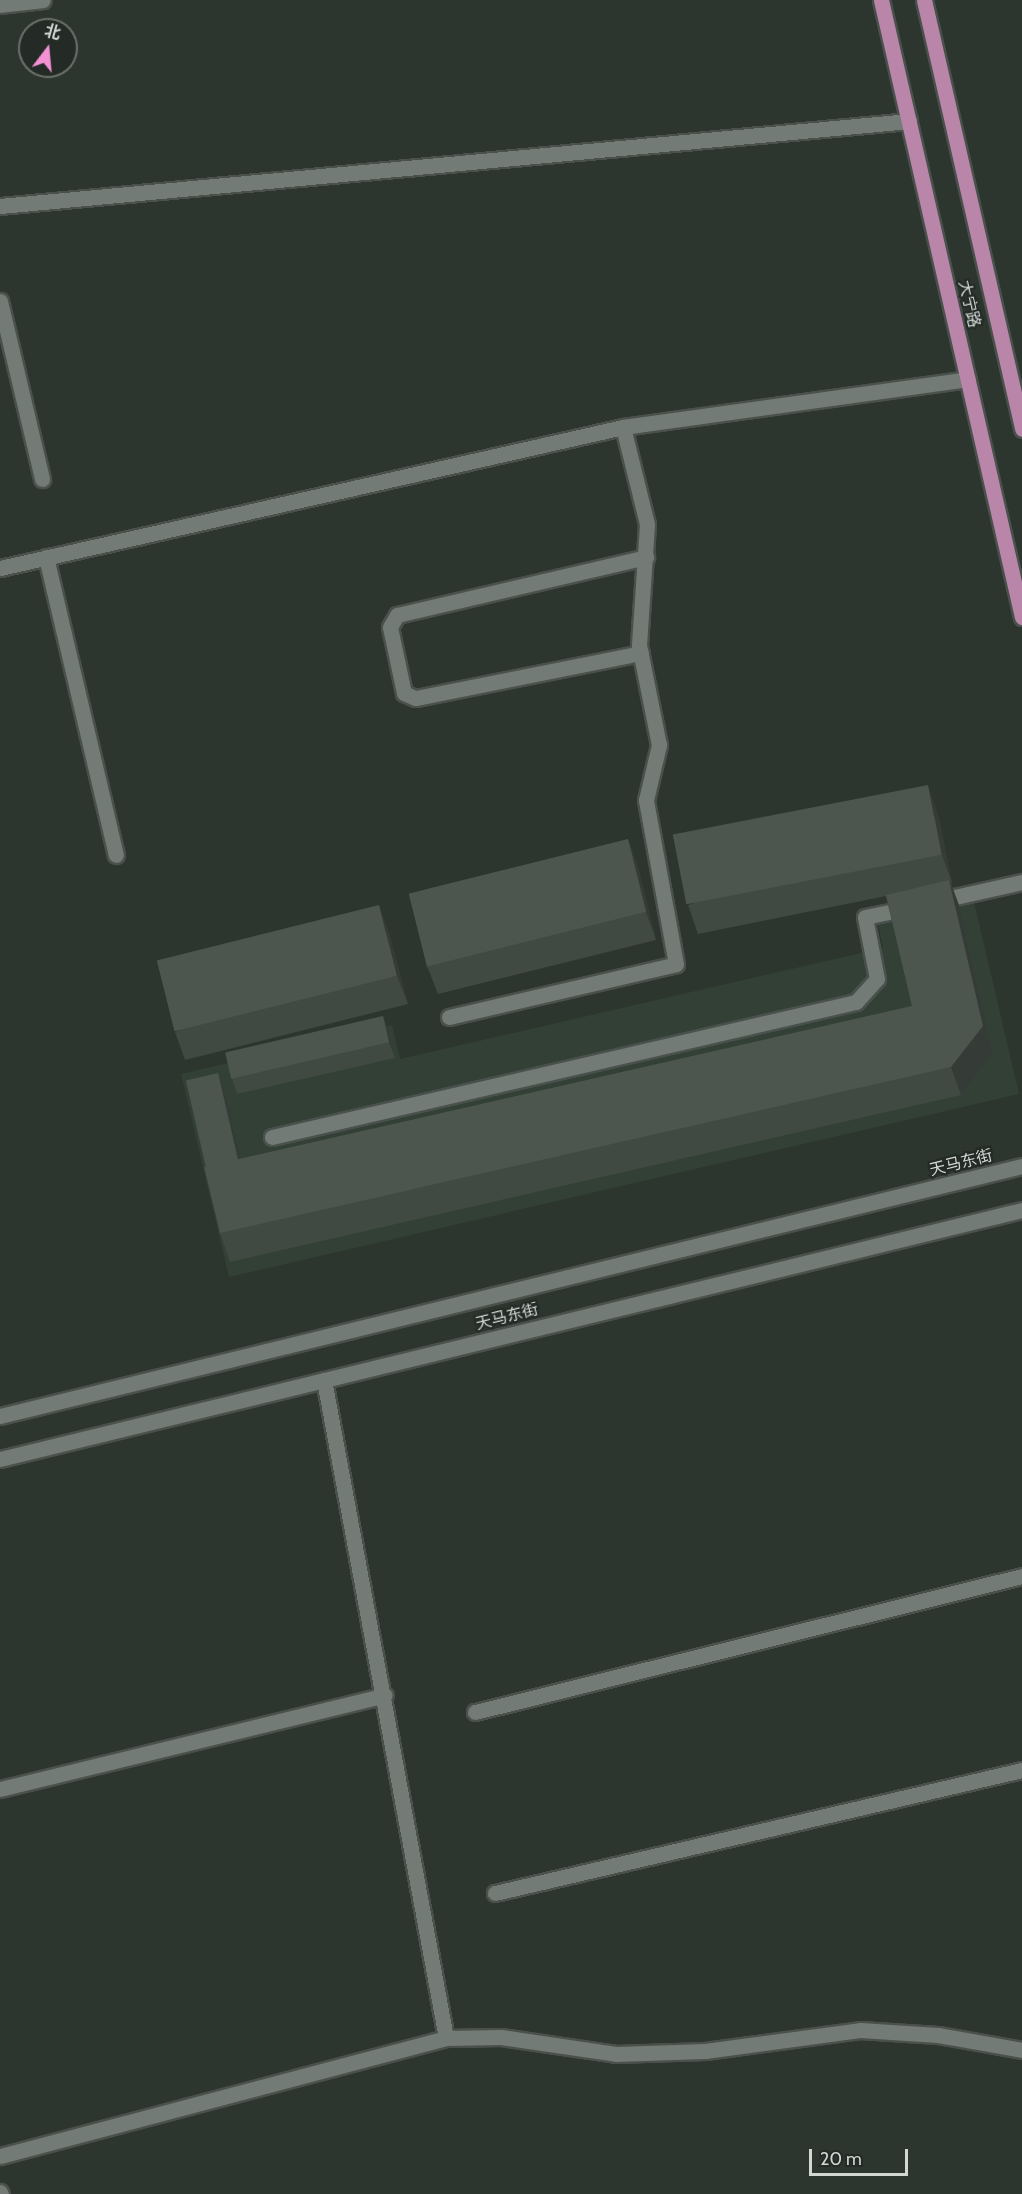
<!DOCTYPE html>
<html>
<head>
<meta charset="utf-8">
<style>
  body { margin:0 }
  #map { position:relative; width:1022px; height:2194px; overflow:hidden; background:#2d352f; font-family:Cabin,"Noto Sans SC",sans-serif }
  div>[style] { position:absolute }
  .built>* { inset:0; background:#324036 }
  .roads { filter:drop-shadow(2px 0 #4a514d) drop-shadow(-2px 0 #4a514d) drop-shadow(0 2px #4a514d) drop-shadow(0 -2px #4a514d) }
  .minor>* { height:15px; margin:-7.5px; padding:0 7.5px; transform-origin:7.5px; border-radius:7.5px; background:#727b75 }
  .major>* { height:15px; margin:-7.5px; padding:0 7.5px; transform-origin:7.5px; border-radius:7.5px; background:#b986a9 }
  .wall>* { inset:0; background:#414943 }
  .shaded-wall>* { inset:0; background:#353c37 }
  .building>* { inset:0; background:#4c554e; transform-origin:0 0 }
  span { translate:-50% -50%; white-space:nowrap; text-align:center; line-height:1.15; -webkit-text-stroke:4.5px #242b26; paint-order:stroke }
  .street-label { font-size:16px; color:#d2d7d4 }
  .north { position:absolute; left:18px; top:18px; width:60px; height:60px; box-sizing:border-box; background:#242b26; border:2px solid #6a706c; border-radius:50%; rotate:16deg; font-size:16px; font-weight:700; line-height:24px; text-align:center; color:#d2d7d4 }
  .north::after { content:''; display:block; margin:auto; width:21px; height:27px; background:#f491d4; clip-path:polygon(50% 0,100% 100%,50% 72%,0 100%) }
  .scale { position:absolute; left:809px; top:2149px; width:99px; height:27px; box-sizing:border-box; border:3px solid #d2d7d4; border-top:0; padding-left:8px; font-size:18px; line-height:21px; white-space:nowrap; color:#d2d7d4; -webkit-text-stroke:4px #242b26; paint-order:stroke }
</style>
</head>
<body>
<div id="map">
  <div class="built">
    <div style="clip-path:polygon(974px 902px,1019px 1094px,229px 1277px,181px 1074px,392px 1025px,400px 1059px,883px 948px,878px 924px)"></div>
  </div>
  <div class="roads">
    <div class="minor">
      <div style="left:0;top:5px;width:43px;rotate:-6.6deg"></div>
      <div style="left:0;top:206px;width:913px;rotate:-5.34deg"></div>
      <div style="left:0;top:301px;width:183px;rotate:76.7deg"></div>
      <div style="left:46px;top:557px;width:306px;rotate:76.8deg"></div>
      <div style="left:0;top:568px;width:639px;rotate:-12.75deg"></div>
      <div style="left:623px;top:427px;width:348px;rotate:-7.9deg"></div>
      <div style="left:641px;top:653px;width:230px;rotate:168.7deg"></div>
      <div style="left:415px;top:698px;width:12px;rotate:-156deg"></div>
      <div style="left:404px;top:693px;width:67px;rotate:-102deg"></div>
      <div style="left:390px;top:627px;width:14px;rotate:-60deg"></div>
      <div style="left:397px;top:615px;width:256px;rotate:-13.1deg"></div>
      <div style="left:937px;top:901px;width:87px;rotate:-12.6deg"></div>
      <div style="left:449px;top:1017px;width:233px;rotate:-13.1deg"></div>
      <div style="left:676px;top:964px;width:167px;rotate:-100.4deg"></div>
      <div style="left:646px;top:800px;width:57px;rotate:-76.7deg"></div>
      <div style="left:659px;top:745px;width:102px;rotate:-101.3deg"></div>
      <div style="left:639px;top:645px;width:121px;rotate:-86.2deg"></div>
      <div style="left:647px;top:524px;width:100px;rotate:-103.9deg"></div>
      <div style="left:272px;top:1137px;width:599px;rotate:-13.02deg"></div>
      <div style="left:856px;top:1002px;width:31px;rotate:-48deg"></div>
      <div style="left:877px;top:979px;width:63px;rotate:-101deg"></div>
      <div style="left:865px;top:917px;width:44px;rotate:-11.8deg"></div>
      <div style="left:0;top:1416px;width:1052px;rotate:-13.75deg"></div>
      <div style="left:0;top:1459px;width:1052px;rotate:-13.69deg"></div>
      <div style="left:475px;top:1712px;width:564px;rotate:-13.96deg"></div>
      <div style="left:0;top:1789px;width:396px;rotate:-13.7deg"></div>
      <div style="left:495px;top:1893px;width:541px;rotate:-13.14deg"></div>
      <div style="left:446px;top:2038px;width:55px;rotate:-1deg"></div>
      <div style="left:501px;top:2037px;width:116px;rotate:8.4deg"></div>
      <div style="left:616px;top:2054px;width:89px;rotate:-1.9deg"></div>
      <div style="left:705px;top:2051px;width:156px;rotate:-7.7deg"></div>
      <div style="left:860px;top:2030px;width:78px;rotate:3.7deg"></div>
      <div style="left:938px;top:2035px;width:85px;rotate:10.1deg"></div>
      <div style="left:0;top:2156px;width:461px;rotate:-14.8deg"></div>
      <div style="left:446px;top:2038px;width:669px;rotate:-100.5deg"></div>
      <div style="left:0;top:2192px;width:2px;rotate:63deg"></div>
    </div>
    <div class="major">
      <div style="left:881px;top:0;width:633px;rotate:77.13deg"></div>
      <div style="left:924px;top:0;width:440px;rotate:77.1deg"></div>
    </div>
  </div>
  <div class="wall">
    <div style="clip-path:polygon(938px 814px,952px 883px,951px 883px,960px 908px,993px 1054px,961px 1095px,230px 1262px,220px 1233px,206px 1167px,218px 1073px,224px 1088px,240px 1159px,912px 1006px,886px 896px,698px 934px,688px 905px)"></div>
    <div style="clip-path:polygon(628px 839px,638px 867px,656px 940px,438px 994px,427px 966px)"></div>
    <div style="clip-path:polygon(389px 933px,408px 1004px,185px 1060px,175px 1032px)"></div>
    <div style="clip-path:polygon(383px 1016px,389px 1031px,395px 1058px,237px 1094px,232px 1078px)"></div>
  </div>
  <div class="shaded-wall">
    <div style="clip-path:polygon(928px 785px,938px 814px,952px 883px,942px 855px)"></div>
    <div style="clip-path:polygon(628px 839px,638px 867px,656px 940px,646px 912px)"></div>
    <div style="clip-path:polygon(949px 880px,960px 908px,993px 1054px,961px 1095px,951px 1067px)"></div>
    <div style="clip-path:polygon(379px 905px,389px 933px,408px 1004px,397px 976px)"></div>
    <div style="clip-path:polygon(383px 1016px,389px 1031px,395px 1058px,389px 1042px)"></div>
    <div style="clip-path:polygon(218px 1073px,224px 1088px,247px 1188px,241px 1173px)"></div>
  </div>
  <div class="building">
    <div style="left:928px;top:785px;width:71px;height:260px;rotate:79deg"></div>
    <div style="left:628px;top:839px;width:75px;height:226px;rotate:76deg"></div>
    <div style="clip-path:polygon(949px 880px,983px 1026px,951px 1067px,220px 1233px,204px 1167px,912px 1006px,886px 895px)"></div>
    <div style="left:379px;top:905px;width:73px;height:229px;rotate:76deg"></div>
    <div style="left:383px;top:1016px;width:27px;height:162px;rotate:77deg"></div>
    <div style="left:218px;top:1073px;width:89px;height:33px;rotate:77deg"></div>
  </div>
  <div class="street-label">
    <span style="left:969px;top:304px;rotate:77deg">大宁路</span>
    <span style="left:961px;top:1163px;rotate:-14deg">天马东街</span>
    <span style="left:507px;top:1317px;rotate:-14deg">天马东街</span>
  </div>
  <div class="north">北</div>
  <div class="scale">20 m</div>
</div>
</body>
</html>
